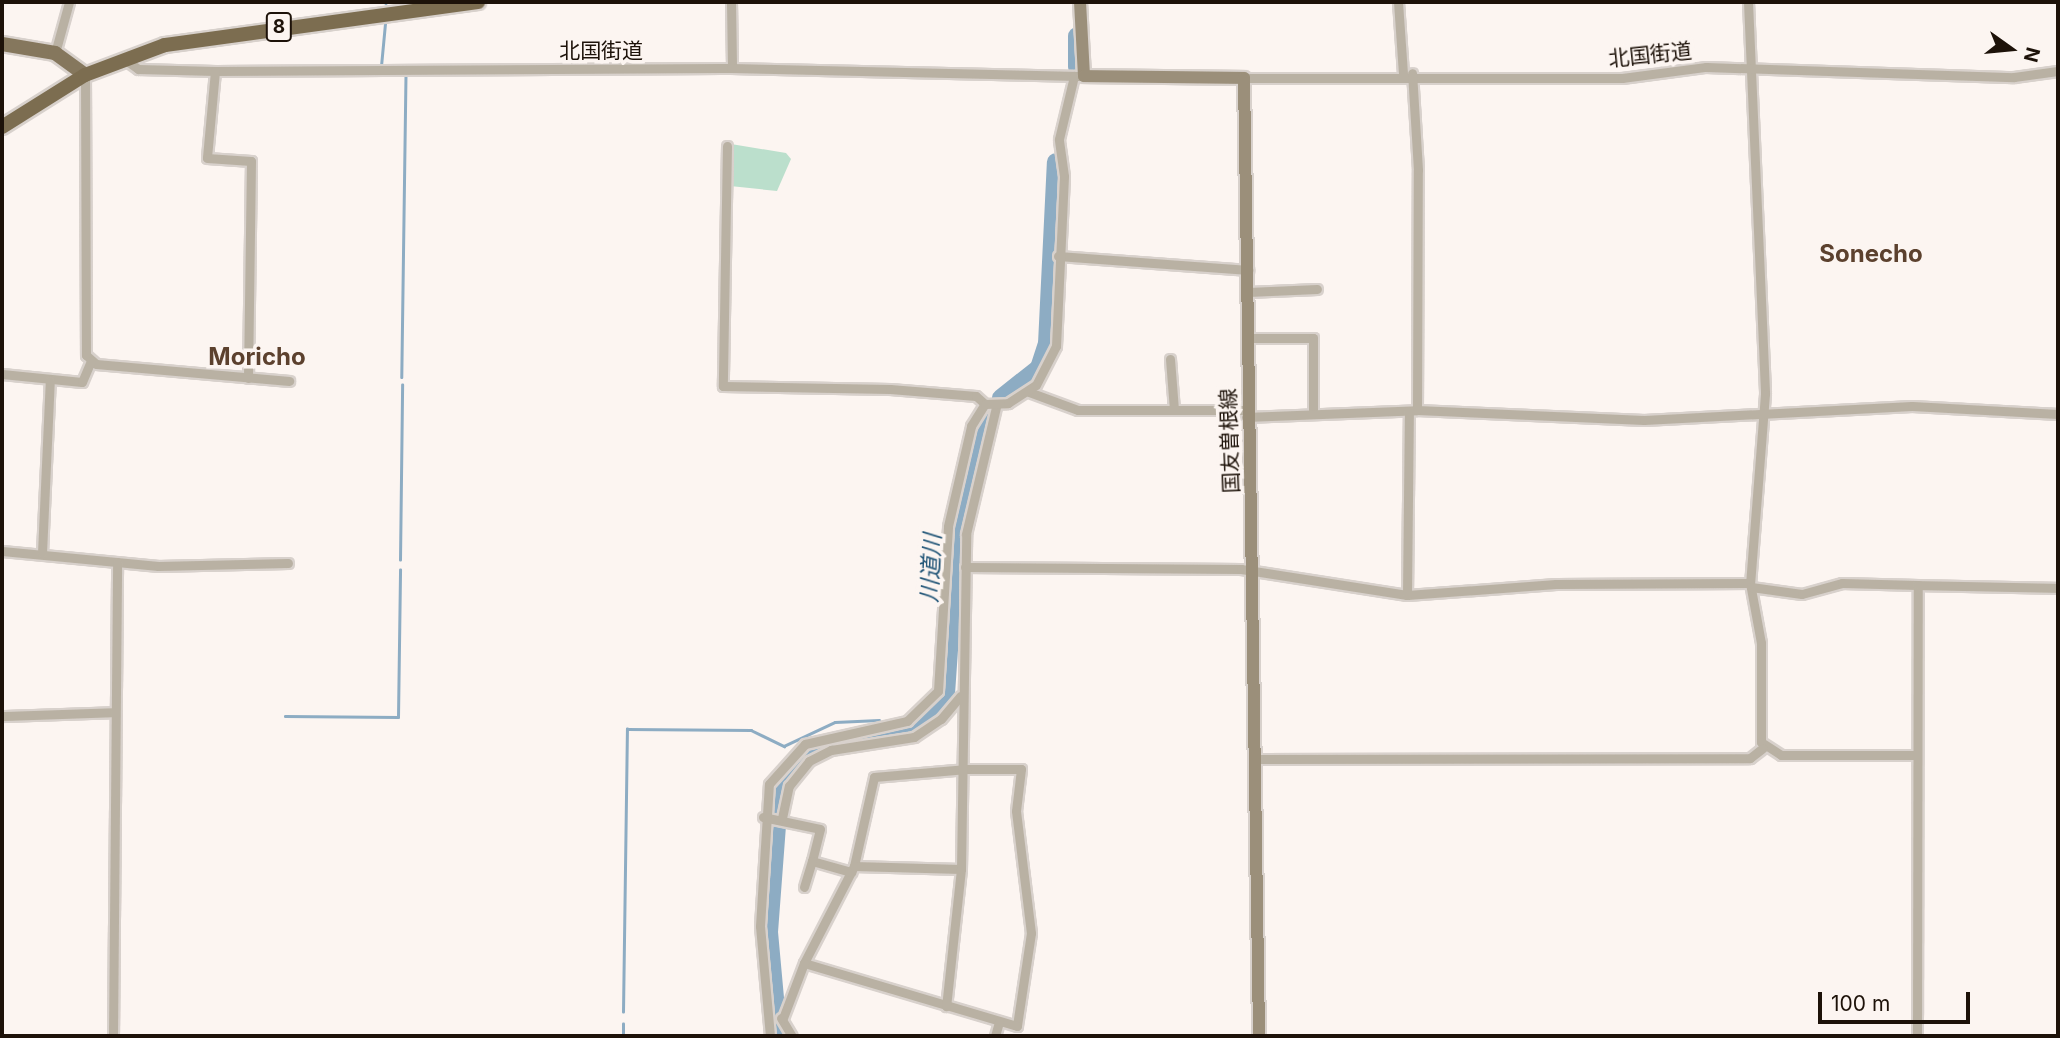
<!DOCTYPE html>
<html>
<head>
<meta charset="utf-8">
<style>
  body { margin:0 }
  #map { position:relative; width:2060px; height:1038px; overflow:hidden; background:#fcf5f1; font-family:Inter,"Noto Sans JP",sans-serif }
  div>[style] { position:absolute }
  .green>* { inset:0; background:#bbdfcc }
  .stream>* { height:2.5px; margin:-1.25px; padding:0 1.25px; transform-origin:1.25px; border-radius:1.25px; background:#8dacc3 }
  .river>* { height:18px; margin:-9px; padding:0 9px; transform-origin:9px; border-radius:9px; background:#8dacc3 }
  .roads { filter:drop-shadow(2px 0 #d8d1cc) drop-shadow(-2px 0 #d8d1cc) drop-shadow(0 2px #d8d1cc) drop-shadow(0 -2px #d8d1cc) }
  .minor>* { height:9px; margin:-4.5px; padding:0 4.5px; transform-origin:4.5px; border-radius:4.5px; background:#b9b1a3 }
  .secondary>* { height:12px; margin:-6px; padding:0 6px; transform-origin:6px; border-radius:6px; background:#9b8f7a }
  .primary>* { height:14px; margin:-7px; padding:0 7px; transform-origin:7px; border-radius:7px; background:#85775d }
  .trunk>* { height:14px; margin:-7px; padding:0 7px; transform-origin:7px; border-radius:7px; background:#7c6d50 }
  span { translate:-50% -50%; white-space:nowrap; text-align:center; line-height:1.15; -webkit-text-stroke:7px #fcf5f1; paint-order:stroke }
  .shield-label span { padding:2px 5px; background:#fcf5f1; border:2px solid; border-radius:5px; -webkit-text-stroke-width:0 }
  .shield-label { font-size:19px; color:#1d1209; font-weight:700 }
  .street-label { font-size:21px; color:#1d1209 }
  .water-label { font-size:23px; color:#215577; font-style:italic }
  .quarter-label { font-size:24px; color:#5c412e; font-weight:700 }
  .frame { position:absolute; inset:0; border:4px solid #1d1209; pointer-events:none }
  .north { position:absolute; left:1976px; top:14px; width:70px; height:70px; -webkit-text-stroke:5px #fcf5f1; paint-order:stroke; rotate:105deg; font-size:19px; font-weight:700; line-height:28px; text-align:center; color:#1d1209 }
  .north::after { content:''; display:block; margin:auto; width:24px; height:32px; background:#1d1209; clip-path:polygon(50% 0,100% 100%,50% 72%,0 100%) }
  .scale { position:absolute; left:1818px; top:992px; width:152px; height:32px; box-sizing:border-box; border:4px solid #1d1209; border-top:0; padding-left:9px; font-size:21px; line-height:24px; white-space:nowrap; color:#1d1209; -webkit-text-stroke:5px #fcf5f1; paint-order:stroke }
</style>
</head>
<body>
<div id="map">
  <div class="green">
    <div style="clip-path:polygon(731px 144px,786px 153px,791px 159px,777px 191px,730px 186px)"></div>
  </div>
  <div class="stream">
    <div style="left:386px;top:2px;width:1px;rotate:90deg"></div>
    <div style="left:381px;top:66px;width:42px;rotate:-84.6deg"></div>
    <div style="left:380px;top:75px;width:26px"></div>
    <div style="left:406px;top:75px;width:302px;rotate:90.8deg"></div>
    <div style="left:400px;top:560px;width:175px;rotate:-89.3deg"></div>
    <div style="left:285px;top:716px;width:113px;rotate:0.5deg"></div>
    <div style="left:398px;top:717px;width:147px;rotate:-89.2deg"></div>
    <div style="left:623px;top:1012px;width:283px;rotate:-89.2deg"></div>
    <div style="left:627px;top:729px;width:124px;rotate:0.5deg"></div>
    <div style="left:751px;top:730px;width:37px;rotate:26deg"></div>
    <div style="left:784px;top:746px;width:56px;rotate:-25.2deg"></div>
    <div style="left:835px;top:722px;width:44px;rotate:-2.6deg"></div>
    <div style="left:623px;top:1036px;width:12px;rotate:-90deg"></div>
  </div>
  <div class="river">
    <div style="left:1077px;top:67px;width:31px;rotate:-90deg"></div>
    <div style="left:1001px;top:398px;width:48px;rotate:-38.3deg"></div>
    <div style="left:1039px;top:368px;width:25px;rotate:-72deg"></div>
    <div style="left:1047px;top:344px;width:182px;rotate:-87.2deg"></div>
    <div style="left:776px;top:1009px;width:77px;rotate:-95.2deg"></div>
    <div style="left:769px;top:932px;width:148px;rotate:-85.7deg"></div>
    <div style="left:780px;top:784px;width:42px;rotate:-49.8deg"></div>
    <div style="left:807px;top:752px;width:112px;rotate:-13.4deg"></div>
    <div style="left:916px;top:726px;width:44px;rotate:-46.8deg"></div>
    <div style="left:946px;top:694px;width:177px;rotate:-86.1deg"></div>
    <div style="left:958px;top:517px;width:105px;rotate:-75deg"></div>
    <div style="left:778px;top:1031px;width:5px;rotate:79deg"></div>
  </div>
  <div class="roads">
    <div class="minor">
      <div style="left:731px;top:2px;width:66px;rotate:89.1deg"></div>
      <div style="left:1398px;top:2px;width:72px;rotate:86deg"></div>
      <div style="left:1748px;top:2px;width:392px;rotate:87.5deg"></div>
      <div style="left:1765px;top:394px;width:190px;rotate:94.5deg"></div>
      <div style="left:1750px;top:583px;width:61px;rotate:79.6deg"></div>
      <div style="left:1761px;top:643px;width:99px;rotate:90deg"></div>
      <div style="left:1761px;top:742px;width:24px;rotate:33deg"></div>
      <div style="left:1781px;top:755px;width:136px"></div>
      <div style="left:55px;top:53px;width:53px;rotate:-74.6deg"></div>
      <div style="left:123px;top:58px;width:19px;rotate:36deg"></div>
      <div style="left:138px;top:69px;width:77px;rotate:1.5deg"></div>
      <div style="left:215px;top:71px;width:516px;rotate:-0.33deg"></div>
      <div style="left:731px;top:68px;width:348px;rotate:1.3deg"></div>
      <div style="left:215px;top:71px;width:87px;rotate:95.3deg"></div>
      <div style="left:207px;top:158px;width:44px;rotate:3.9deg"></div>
      <div style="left:251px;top:161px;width:217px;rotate:90.8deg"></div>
      <div style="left:85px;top:75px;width:280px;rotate:89.8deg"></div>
      <div style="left:86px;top:355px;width:13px;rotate:42deg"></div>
      <div style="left:96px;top:364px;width:194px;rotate:5deg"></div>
      <div style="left:1244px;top:78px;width:378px"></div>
      <div style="left:1622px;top:78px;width:85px;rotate:-7.5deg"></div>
      <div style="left:1706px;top:67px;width:308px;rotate:1.9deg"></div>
      <div style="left:2014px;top:77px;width:44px;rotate:-7.8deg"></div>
      <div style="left:727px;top:146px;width:240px;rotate:91deg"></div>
      <div style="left:723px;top:386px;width:167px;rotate:1deg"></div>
      <div style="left:890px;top:389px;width:86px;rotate:4.7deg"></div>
      <div style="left:976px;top:396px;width:12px;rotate:42deg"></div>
      <div style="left:1058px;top:256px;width:191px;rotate:4.2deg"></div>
      <div style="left:1248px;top:292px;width:69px;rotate:-2.5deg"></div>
      <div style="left:1247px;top:338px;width:66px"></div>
      <div style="left:1313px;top:338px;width:76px;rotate:90deg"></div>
      <div style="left:1170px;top:359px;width:51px;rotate:85.5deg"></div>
      <div style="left:2px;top:374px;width:80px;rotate:5.7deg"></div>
      <div style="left:82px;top:382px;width:23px;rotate:-67deg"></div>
      <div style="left:1029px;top:392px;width:52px;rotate:20.2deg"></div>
      <div style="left:1078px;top:410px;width:168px"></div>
      <div style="left:1417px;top:410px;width:227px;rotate:2.5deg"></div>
      <div style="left:1644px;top:420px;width:268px;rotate:-3deg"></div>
      <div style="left:1912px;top:406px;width:146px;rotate:3.1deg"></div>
      <div style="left:1246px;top:417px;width:171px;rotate:-2.3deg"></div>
      <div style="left:1417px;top:410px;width:240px;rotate:-89.8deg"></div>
      <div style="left:1418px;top:170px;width:97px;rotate:-93.5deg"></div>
      <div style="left:2px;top:551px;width:157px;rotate:5.5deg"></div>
      <div style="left:158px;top:566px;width:130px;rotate:-1.3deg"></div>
      <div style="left:42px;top:553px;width:173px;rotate:-87.4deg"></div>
      <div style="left:965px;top:567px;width:276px;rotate:0.4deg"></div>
      <div style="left:1241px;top:569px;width:168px;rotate:8.9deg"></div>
      <div style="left:1407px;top:595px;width:149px;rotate:-4.2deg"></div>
      <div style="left:1556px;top:584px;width:194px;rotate:-0.3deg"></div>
      <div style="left:1751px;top:587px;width:51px;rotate:7.8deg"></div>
      <div style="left:1802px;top:594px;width:41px;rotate:-15.4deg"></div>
      <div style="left:1842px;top:583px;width:76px;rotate:1.5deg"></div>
      <div style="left:1407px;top:595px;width:184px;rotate:-89.4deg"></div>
      <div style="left:2px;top:716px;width:113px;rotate:-2deg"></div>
      <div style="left:1258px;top:759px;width:492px;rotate:-0.1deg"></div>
      <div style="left:1750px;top:758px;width:16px;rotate:-38deg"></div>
      <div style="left:967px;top:769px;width:54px"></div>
      <div style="left:1021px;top:769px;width:42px;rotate:96.8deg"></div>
      <div style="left:1016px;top:811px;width:123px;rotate:83deg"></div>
      <div style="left:1031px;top:933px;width:94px;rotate:98.6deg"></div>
      <div style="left:1017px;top:1026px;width:222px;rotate:-163.5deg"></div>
      <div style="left:804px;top:963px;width:109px;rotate:-62.7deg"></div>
      <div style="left:854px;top:866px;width:91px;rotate:-77.3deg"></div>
      <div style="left:874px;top:777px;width:93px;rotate:-4.9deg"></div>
      <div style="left:763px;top:817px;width:58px;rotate:11.9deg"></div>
      <div style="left:820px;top:829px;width:33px;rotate:104deg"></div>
      <div style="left:812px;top:861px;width:41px;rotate:15.8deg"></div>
      <div style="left:782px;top:818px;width:33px;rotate:-78deg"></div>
      <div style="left:789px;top:786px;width:32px;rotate:-51deg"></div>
      <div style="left:809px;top:761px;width:25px;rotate:-27deg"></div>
      <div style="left:831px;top:750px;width:84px;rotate:-8.9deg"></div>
      <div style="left:914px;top:737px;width:32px;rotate:-34deg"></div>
      <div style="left:941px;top:719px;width:30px;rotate:-50deg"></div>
      <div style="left:854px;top:866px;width:107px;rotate:1.6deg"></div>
      <div style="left:961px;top:869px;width:138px;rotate:96.2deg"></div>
      <div style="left:961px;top:869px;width:335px;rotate:-89.1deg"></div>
      <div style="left:966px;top:534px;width:130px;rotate:-76.7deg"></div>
      <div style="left:804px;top:887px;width:27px;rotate:-73deg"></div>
      <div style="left:781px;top:1018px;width:21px;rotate:59deg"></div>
      <div style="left:783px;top:1018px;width:59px;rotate:-69.1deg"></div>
      <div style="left:113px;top:1036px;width:474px;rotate:-89.5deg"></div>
      <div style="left:770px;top:1036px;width:110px;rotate:-95.2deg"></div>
      <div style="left:760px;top:926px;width:142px;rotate:-86.4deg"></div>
      <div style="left:769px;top:784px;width:54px;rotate:-48deg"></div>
      <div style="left:805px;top:744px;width:105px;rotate:-12.7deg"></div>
      <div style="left:907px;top:721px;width:43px;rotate:-44.1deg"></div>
      <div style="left:938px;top:691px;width:165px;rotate:-86.5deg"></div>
      <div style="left:948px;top:526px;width:103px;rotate:-77deg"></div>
      <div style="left:971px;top:426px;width:26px;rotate:-58deg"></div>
      <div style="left:985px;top:404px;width:23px;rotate:-2deg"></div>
      <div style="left:1008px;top:403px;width:33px;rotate:-33deg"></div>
      <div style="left:1036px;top:385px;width:44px;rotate:-62.9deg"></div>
      <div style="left:1056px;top:346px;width:170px;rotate:-87.3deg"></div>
      <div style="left:1064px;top:176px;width:37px;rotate:-98deg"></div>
      <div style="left:1059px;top:139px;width:65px;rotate:-76.6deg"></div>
      <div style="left:995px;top:1036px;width:15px;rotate:-74deg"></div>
      <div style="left:1917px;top:1036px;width:451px;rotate:-89.9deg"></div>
      <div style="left:1918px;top:585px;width:140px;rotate:1.2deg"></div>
    </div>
    <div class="secondary">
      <div style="left:1080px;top:2px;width:74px;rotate:86.9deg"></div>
      <div style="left:1084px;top:76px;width:160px;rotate:0.7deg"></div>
      <div style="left:1244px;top:78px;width:958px;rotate:89.1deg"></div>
    </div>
    <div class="primary">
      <div style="left:2px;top:44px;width:54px;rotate:9.6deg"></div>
      <div style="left:55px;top:53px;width:37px;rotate:36deg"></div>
    </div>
    <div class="trunk">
      <div style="left:2px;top:127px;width:98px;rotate:-32.1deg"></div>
      <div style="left:85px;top:75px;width:85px;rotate:-20.6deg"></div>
      <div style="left:165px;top:45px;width:316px;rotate:-7.8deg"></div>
    </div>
  </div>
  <div class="shield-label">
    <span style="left:279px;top:27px">8</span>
  </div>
  <div class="street-label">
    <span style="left:601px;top:51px">北国街道</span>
    <span style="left:1650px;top:55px;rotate:-6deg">北国街道</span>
    <span style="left:1230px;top:441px;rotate:-92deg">国友曽根線</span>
  </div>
  <div class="water-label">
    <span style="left:931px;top:568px;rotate:-87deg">川道川</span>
  </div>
  <div class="quarter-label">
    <span style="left:1871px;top:254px">Sonecho</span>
    <span style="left:257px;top:357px">Moricho</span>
  </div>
  <div class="frame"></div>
  <div class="north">N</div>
  <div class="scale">100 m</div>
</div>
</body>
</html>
